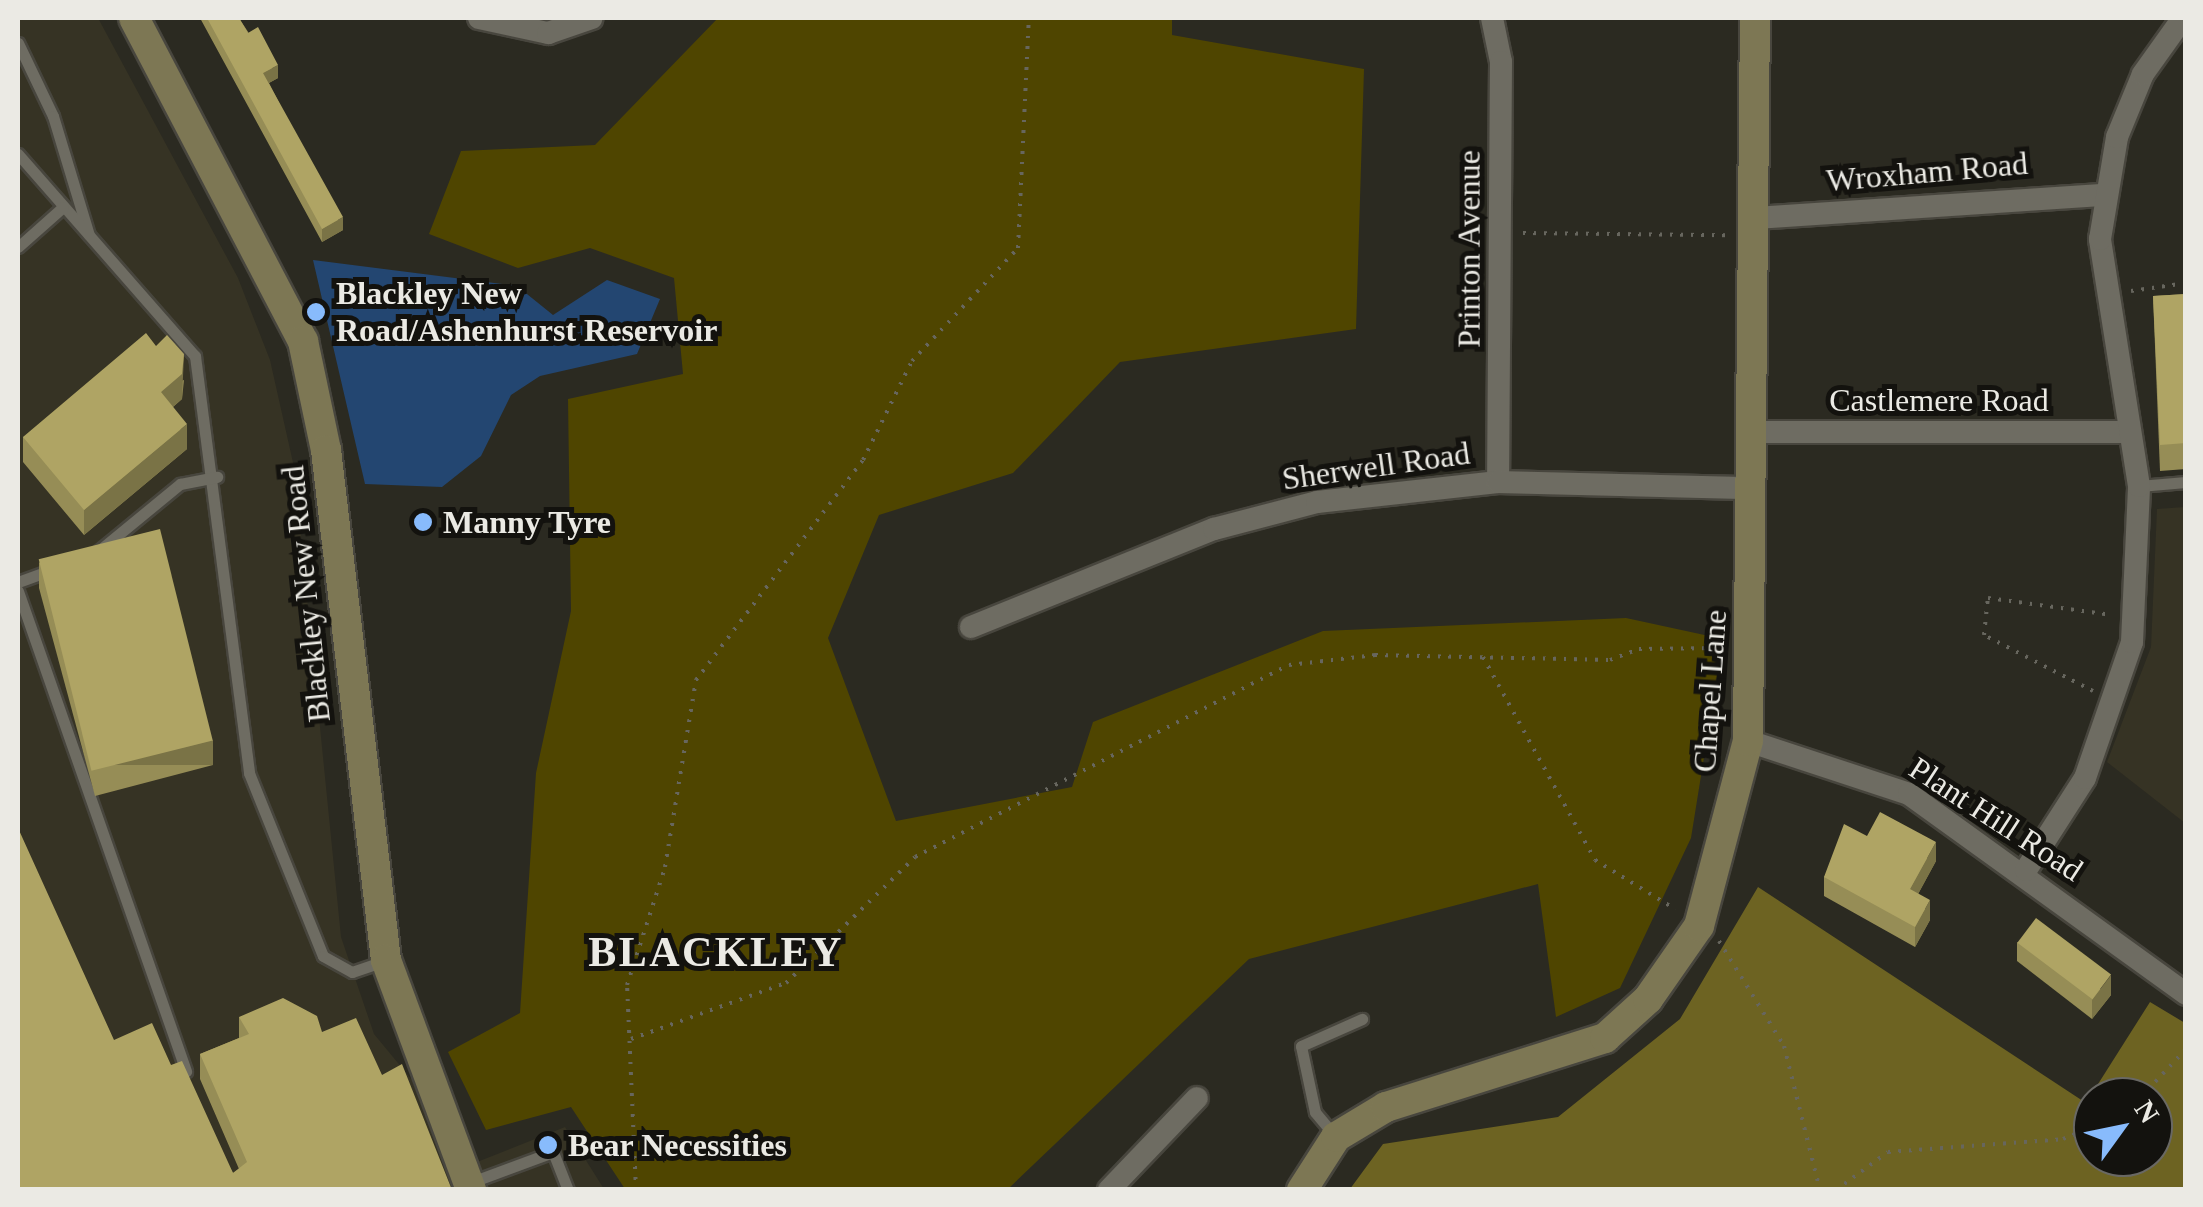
<!DOCTYPE html>
<html>
<head>
<meta charset="utf-8">
<style>
  body { margin:0 }
  #map { position:relative; width:2203px; height:1207px; overflow:hidden; background:#2b2a21; font-family:"Times New Roman",serif }
  div>[style] { position:absolute }
  .built>* { inset:0; background:#363324 }
  .green>* { inset:0; background:#4f4500 }
  .forest>* { inset:0; background:#6d6322 }
  .water>* { inset:0; background:#234671 }
  .path>* { height:4px; margin-top:-2px; transform-origin:0; background:repeating-linear-gradient(90deg,#67665e 0 2.5px,transparent 0 10.5px) }
  .roads { filter:drop-shadow(2px 0 #48463e) drop-shadow(-2px 0 #48463e) drop-shadow(0 2px #48463e) drop-shadow(0 -2px #48463e) }
  .lane>* { height:11px; margin:-5.5px; padding:0 5.5px; transform-origin:5.5px; border-radius:5.5px; background:#6e6c62 }
  .street>* { height:22px; margin:-11px; padding:0 11px; transform-origin:11px; border-radius:11px; background:#6e6c62 }
  .secondary>* { height:30px; margin:-15px; padding:0 15px; transform-origin:15px; border-radius:15px; background:#7d7754 }
  .wall>* { inset:0; background:#968d56 }
  .shaded-wall>* { inset:0; background:#7a7346; transform-origin:0 0 }
  .building>* { inset:0; background:#afa464; transform-origin:0 0 }
  .dots>* { width:28px; height:28px; translate:-50% -50%; box-sizing:border-box; border:5px solid #13120e; border-radius:50% }
  span { translate:-50% -50%; white-space:nowrap; text-align:center; line-height:1.15; -webkit-text-stroke:10px #13120e; paint-order:stroke }
  .street-label { font-size:32px; color:#ebeae4 }
  .poi-label { font-size:32px; color:#ebeae4; font-weight:700 }
  .left { translate:0 -50%; text-align:left }
  .district-label { font-size:42px; color:#ebeae4; font-weight:700; letter-spacing:2.5px }
  .frame { position:absolute; inset:0; border:20px solid #ebeae4; pointer-events:none }
  .north { position:absolute; left:2073px; top:1077px; width:100px; height:100px; box-sizing:border-box; background:#13120e; border:2px solid #696864; border-radius:50%; rotate:57deg; font-size:28px; font-weight:700; line-height:40px; text-align:center; color:#ebeae4 }
  .north::after { content:''; display:block; margin:auto; width:35px; height:45px; background:#88bbfc; clip-path:polygon(50% 0,100% 100%,50% 72%,0 100%) }
</style>
</head>
<body>
<div id="map">
  <div class="built">
    <div style="clip-path:polygon(18px 18px,98px 18px,238px 278px,270px 360px,294px 467px,341px 937px,374px 1034px,412px 1080px,453px 1189px,18px 1189px)"></div>
    <div style="clip-path:polygon(2185px 507px,2186px 507px,2185px 823px,2107px 762px,2151px 647px,2157px 509px)"></div>
    <div style="clip-path:polygon(565px 1127px,604px 1189px,488px 1189px,477px 1162px)"></div>
  </div>
  <div class="green">
    <div style="clip-path:polygon(718px 18px,1172px 18px,1172px 35px,1364px 69px,1356px 329px,1120px 362px,1013px 473px,879px 515px,828px 638px,896px 821px,1072px 787px,1093px 722px,1323px 631px,1626px 618px,1723px 639px,1691px 838px,1620px 988px,1556px 1017px,1538px 884px,1249px 959px,1008px 1189px,625px 1189px,571px 1107px,486px 1130px,448px 1052px,520px 1013px,536px 773px,571px 611px,568px 399px,683px 374px,674px 278px,590px 248px,518px 268px,429px 234px,461px 151px,595px 145px)"></div>
  </div>
  <div class="forest">
    <div style="clip-path:polygon(evenodd,1758px 887px,2086px 1103px,2150px 1002px,2185px 1023px,2185px 1189px,1350px 1189px,1383px 1144px,1558px 1117px,1680px 1019px,1758px 887px,2093px 1097px,2153px 1097px,2153px 1157px,2093px 1157px,2093px 1097px)"></div>
  </div>
  <div class="water">
    <div style="clip-path:polygon(313px 260px,517px 286px,553px 315px,607px 280px,660px 299px,637px 354px,540px 376px,511px 395px,481px 456px,442px 487px,365px 484px)"></div>
  </div>
  <div class="path">
    <div style="left:1523px;top:233px;width:205px;rotate:0.6deg"></div>
    <div style="left:2131px;top:291px;width:56px;rotate:-8.3deg"></div>
    <div style="left:1483px;top:657px;width:232px;rotate:61.1deg"></div>
    <div style="left:1595px;top:860px;width:94px;rotate:31.5deg"></div>
    <div style="left:2093px;top:691px;width:123px;rotate:-152.8deg"></div>
    <div style="left:1984px;top:635px;width:37px;rotate:-84deg"></div>
    <div style="left:1988px;top:598px;width:125px;rotate:7.8deg"></div>
    <div style="left:1719px;top:941px;width:123px;rotate:58.2deg"></div>
    <div style="left:1784px;top:1046px;width:148px;rotate:76deg"></div>
    <div style="left:631px;top:1039px;width:165px;rotate:-19.9deg"></div>
    <div style="left:786px;top:983px;width:180px;rotate:-44.3deg"></div>
    <div style="left:915px;top:857px;width:420px;rotate:-27.2deg"></div>
    <div style="left:1289px;top:665px;width:87px;rotate:-6.6deg"></div>
    <div style="left:1375px;top:655px;width:235px;rotate:1.2deg"></div>
    <div style="left:1610px;top:660px;width:31px;rotate:-21deg"></div>
    <div style="left:1639px;top:649px;width:82px;rotate:-0.7deg"></div>
    <div style="left:2141px;top:1097px;width:66px;rotate:-46.8deg"></div>
    <div style="left:636px;top:1190px;width:205px;rotate:-92.5deg"></div>
    <div style="left:627px;top:985px;width:124px;rotate:-72.1deg"></div>
    <div style="left:665px;top:867px;width:190px;rotate:-80.6deg"></div>
    <div style="left:696px;top:680px;width:276px;rotate:-52.8deg"></div>
    <div style="left:863px;top:460px;width:110px;rotate:-63.7deg"></div>
    <div style="left:912px;top:361px;width:155px;rotate:-46.8deg"></div>
    <div style="left:1018px;top:248px;width:230px;rotate:-87.3deg"></div>
    <div style="left:1836px;top:1190px;width:64px;rotate:-36.2deg"></div>
    <div style="left:1888px;top:1152px;width:175px;rotate:-4.2deg"></div>
    <div style="left:2063px;top:1139px;width:33px;rotate:-23deg"></div>
  </div>
  <div class="roads">
    <div class="lane">
      <div style="left:18px;top:43px;width:81px;rotate:64.4deg"></div>
      <div style="left:53px;top:116px;width:124px;rotate:73.2deg"></div>
      <div style="left:18px;top:154px;width:269px;rotate:48.8deg"></div>
      <div style="left:195px;top:356px;width:420px;rotate:82.6deg"></div>
      <div style="left:249px;top:773px;width:197px;rotate:68deg"></div>
      <div style="left:323px;top:956px;width:33px;rotate:29deg"></div>
      <div style="left:352px;top:972px;width:34px;rotate:-19deg"></div>
      <div style="left:18px;top:247px;width:60px;rotate:-41.6deg"></div>
      <div style="left:2139px;top:486px;width:47px;rotate:-4.9deg"></div>
      <div style="left:96px;top:553px;width:109px;rotate:-39.4deg"></div>
      <div style="left:180px;top:484px;width:38px;rotate:-11deg"></div>
      <div style="left:18px;top:582px;width:35px;rotate:-20deg"></div>
      <div style="left:18px;top:591px;width:509px;rotate:70.71deg"></div>
      <div style="left:1335px;top:1136px;width:31px;rotate:-130deg"></div>
      <div style="left:1315px;top:1112px;width:67px;rotate:-102deg"></div>
      <div style="left:1301px;top:1046px;width:67px;rotate:-23.9deg"></div>
      <div style="left:469px;top:1183px;width:90px;rotate:-20.3deg"></div>
      <div style="left:553px;top:1152px;width:41px;rotate:68.5deg"></div>
    </div>
    <div class="street">
      <div style="left:479px;top:18px;width:71px;rotate:12.3deg"></div>
      <div style="left:548px;top:33px;width:46px;rotate:-18.8deg"></div>
      <div style="left:1492px;top:18px;width:45px;rotate:78.4deg"></div>
      <div style="left:1501px;top:62px;width:420px;rotate:90.4deg"></div>
      <div style="left:1755px;top:218px;width:351px;rotate:-3.8deg"></div>
      <div style="left:1751px;top:432px;width:376px"></div>
      <div style="left:971px;top:627px;width:262px;rotate:-22deg"></div>
      <div style="left:1214px;top:529px;width:106px;rotate:-14.7deg"></div>
      <div style="left:1317px;top:502px;width:182px;rotate:-6.3deg"></div>
      <div style="left:1498px;top:482px;width:254px;rotate:1.4deg"></div>
      <div style="left:1748px;top:741px;width:169px;rotate:18.2deg"></div>
      <div style="left:1909px;top:794px;width:342px;rotate:35.8deg"></div>
      <div style="left:2026px;top:870px;width:109px;rotate:-57.3deg"></div>
      <div style="left:2085px;top:778px;width:144px;rotate:-70.9deg"></div>
      <div style="left:2132px;top:642px;width:156px;rotate:-87.4deg"></div>
      <div style="left:2139px;top:486px;width:250px;rotate:-99deg"></div>
      <div style="left:2100px;top:239px;width:103px;rotate:-80.5deg"></div>
      <div style="left:2117px;top:137px;width:68px;rotate:-67.6deg"></div>
      <div style="left:2143px;top:74px;width:69px;rotate:-54.5deg"></div>
      <div style="left:1109px;top:1190px;width:127px;rotate:-46.3deg"></div>
    </div>
    <div class="secondary">
      <div style="left:134px;top:18px;width:365px;rotate:62.4deg"></div>
      <div style="left:303px;top:341px;width:111px;rotate:78.1deg"></div>
      <div style="left:326px;top:450px;width:514px;rotate:83.29deg"></div>
      <div style="left:386px;top:960px;width:245px;rotate:69.7deg"></div>
      <div style="left:1302px;top:1190px;width:63px;rotate:-57.3deg"></div>
      <div style="left:1336px;top:1137px;width:58px;rotate:-31deg"></div>
      <div style="left:1386px;top:1107px;width:230px;rotate:-17.5deg"></div>
      <div style="left:1605px;top:1038px;width:58px;rotate:-42.2deg"></div>
      <div style="left:1648px;top:999px;width:89px;rotate:-55.1deg"></div>
      <div style="left:1699px;top:926px;width:191px;rotate:-75.2deg"></div>
      <div style="left:1748px;top:741px;width:723px;rotate:-89.45deg"></div>
    </div>
  </div>
  <div class="wall">
    <div style="clip-path:polygon(200px 18px,239px 18px,278px 78px,269px 83px,343px 230px,322px 242px)"></div>
    <div style="clip-path:polygon(2186px 294px,2186px 469px,2160px 471px,2153px 296px)"></div>
    <div style="clip-path:polygon(184px 380px,182px 399px,173px 407px,187px 449px,84px 535px,23px 462px,23px 437px)"></div>
    <div style="clip-path:polygon(39px 562px,213px 765px,95px 796px,39px 588px)"></div>
    <div style="clip-path:polygon(1867px 836px,1936px 861px,1918px 894px,1930px 920px,1915px 947px,1824px 896px,1824px 877px)"></div>
    <div style="clip-path:polygon(2017px 942px,2111px 995px,2092px 1019px,2017px 961px)"></div>
    <div style="clip-path:polygon(239px 1017px,322px 1032px,382px 1075px,452px 1190px,18px 1190px,114px 1040px,171px 1065px,233px 1173px,239px 1169px,200px 1079px,200px 1054px,239px 1038px)"></div>
  </div>
  <div class="shaded-wall">
    <div style="clip-path:polygon(278px 65px,278px 78px,263px 86px,263px 73px)"></div>
    <div style="clip-path:polygon(343px 217px,343px 230px,322px 242px,322px 229px)"></div>
    <div style="clip-path:polygon(184px 354px,182px 399px,161px 417px,161px 392px)"></div>
    <div style="clip-path:polygon(187px 424px,187px 449px,84px 535px,84px 510px)"></div>
    <div style="left:213px;top:740px;width:25px;height:122px;rotate:90deg"></div>
    <div style="clip-path:polygon(1936px 842px,1936px 861px,1910px 909px,1910px 889px)"></div>
    <div style="clip-path:polygon(1930px 900px,1930px 920px,1915px 947px,1915px 927px)"></div>
    <div style="clip-path:polygon(2111px 975px,2111px 995px,2092px 1019px,2092px 1000px)"></div>
  </div>
  <div class="building">
    <div style="clip-path:polygon(207px 18px,239px 18px,248px 33px,258px 27px,278px 65px,263px 73px,343px 217px,322px 229px)"></div>
    <div style="clip-path:polygon(2186px 294px,2186px 443px,2160px 445px,2153px 296px)"></div>
    <div style="clip-path:polygon(146px 333px,156px 346px,167px 335px,184px 354px,182px 374px,161px 392px,187px 424px,84px 510px,23px 437px)"></div>
    <div style="left:160px;top:529px;width:218px;height:125px;rotate:76deg"></div>
    <div style="clip-path:polygon(1880px 812px,1936px 842px,1910px 889px,1930px 900px,1915px 927px,1824px 877px,1844px 824px,1867px 836px)"></div>
    <div style="clip-path:polygon(18px 828px,114px 1040px,152px 1023px,171px 1065px,182px 1061px,233px 1173px,247px 1162px,200px 1054px,249px 1034px,239px 1017px,283px 998px,317px 1016px,322px 1032px,356px 1018px,382px 1075px,402px 1064px,452px 1190px,18px 1190px)"></div>
    <div style="left:2036px;top:918px;width:94px;height:31px;rotate:37deg"></div>
  </div>
  <div class="dots">
    <div style="left:316px;top:312px;background:#88bbfc"></div>
    <div style="left:423px;top:522px;background:#88bbfc"></div>
    <div style="left:548px;top:1145px;background:#88bbfc"></div>
  </div>
  <div class="street-label">
    <span style="left:1927px;top:172px;rotate:-5deg">Wroxham Road</span>
    <span style="left:1469px;top:249px;rotate:-90deg">Printon Avenue</span>
    <span style="left:1939px;top:400px">Castlemere Road</span>
    <span style="left:1376px;top:466px;rotate:-8deg">Sherwell Road</span>
    <span style="left:306px;top:594px;rotate:-96deg">Blackley New Road</span>
    <span style="left:1710px;top:691px;rotate:-86deg">Chapel Lane</span>
    <span style="left:1996px;top:819px;rotate:33deg">Plant Hill Road</span>
  </div>
  <div class="poi-label">
    <span class="left" style="left:336px;top:312px">Blackley New<br>Road/Ashenhurst Reservoir</span>
    <span class="left" style="left:443px;top:522px">Manny Tyre</span>
    <span class="left" style="left:568px;top:1145px">Bear Necessities</span>
  </div>
  <div class="district-label">
    <span style="left:716px;top:952px">BLACKLEY</span>
  </div>
  <div class="frame"></div>
  <div class="north">N</div>
</div>
</body>
</html>
